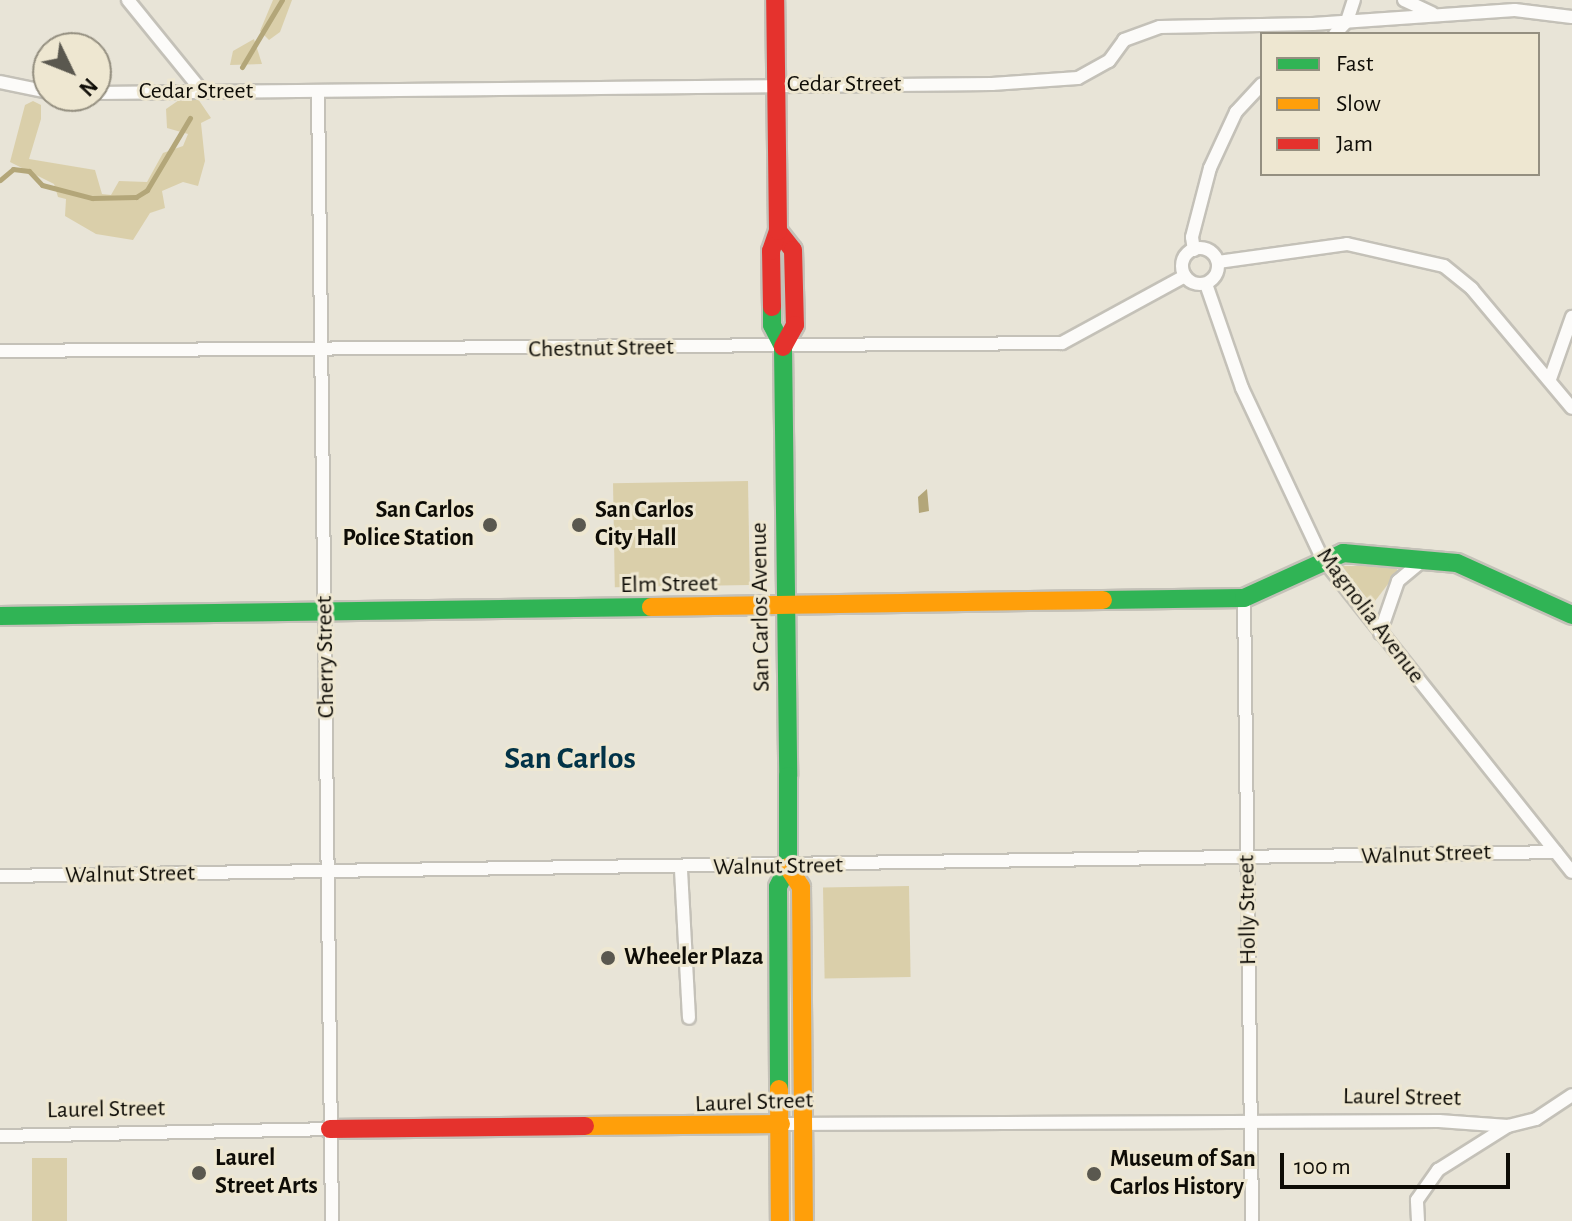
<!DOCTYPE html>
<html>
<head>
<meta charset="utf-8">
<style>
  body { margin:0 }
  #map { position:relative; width:1572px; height:1221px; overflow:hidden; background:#e8e4d7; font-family:"Alegreya Sans",sans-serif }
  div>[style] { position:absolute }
  .green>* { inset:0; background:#dacfaa; transform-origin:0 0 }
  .water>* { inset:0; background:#b3a679 }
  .stream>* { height:5px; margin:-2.5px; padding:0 2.5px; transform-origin:2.5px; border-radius:2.5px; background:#b3a679 }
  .roads { filter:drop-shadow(2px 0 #c4c1b8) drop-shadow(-2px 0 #c4c1b8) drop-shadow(0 2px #c4c1b8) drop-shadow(0 -2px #c4c1b8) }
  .street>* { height:12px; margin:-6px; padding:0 6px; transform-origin:6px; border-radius:6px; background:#fcfbf9 }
  .street>.ring { margin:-6px; padding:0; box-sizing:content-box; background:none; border:12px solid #fcfbf9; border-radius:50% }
  .fast>* { height:18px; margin:-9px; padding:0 9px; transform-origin:9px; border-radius:9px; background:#30b455 }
  .slow>* { height:18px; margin:-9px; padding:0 9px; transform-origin:9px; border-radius:9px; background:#ff9f0a }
  .jam>* { height:18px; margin:-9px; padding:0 9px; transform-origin:9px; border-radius:9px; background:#e5322d }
  .dots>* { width:22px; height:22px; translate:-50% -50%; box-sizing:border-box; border:4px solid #eee7d1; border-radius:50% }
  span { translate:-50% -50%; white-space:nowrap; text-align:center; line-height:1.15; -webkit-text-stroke:6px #eee7d1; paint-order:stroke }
  .street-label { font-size:24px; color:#0e0c06 }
  .poi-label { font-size:24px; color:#0e0c06; font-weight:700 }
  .right { translate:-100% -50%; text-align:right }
  .left { translate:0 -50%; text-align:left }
  .district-label { font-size:32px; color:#023347; font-weight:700 }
  .legend { position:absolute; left:1260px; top:32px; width:280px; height:144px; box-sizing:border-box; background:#eee7d1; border:2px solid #948f80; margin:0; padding:10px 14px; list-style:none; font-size:24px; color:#0e0c06 }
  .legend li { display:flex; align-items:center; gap:16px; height:40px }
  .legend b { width:40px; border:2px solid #948f80 }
  .north { position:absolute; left:32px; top:32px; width:80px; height:80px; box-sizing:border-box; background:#eee7d1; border:2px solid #948f80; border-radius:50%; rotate:133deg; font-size:22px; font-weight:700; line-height:32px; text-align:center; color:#0e0c06 }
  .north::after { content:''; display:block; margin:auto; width:28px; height:36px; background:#5a584f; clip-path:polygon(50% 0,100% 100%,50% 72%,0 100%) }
  .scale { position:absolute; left:1280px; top:1153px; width:230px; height:36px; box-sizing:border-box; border:4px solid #0e0c06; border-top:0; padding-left:10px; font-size:24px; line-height:28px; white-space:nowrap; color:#0e0c06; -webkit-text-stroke:6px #eee7d1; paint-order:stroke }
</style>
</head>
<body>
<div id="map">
  <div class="green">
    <div style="clip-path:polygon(273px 0,292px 0,280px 32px,269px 40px,260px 31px)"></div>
    <div style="clip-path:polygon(254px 39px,262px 64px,230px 65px,233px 51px)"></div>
    <div style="clip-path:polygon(182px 98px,198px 99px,211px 118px,201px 123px,205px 161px,198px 186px,183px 182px,162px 191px,165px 208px,150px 213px,133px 240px,96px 234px,65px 216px,66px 199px,58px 197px,54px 184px,10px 162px,25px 105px,33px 101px,41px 105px,41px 119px,29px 159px,95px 170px,102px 194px,111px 195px,119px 181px,147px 182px,163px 153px,183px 146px,188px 134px,167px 128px,166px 109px)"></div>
    <div style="left:748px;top:481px;width:104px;height:135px;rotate:89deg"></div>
    <div style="clip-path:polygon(1342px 566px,1395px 566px,1398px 571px,1372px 605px)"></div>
    <div style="left:909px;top:886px;width:91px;height:86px;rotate:89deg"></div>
    <div style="left:67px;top:1158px;width:63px;height:35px;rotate:90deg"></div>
  </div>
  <div class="water">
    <div style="clip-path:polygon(927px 489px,929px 511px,919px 513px,918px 497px)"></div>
  </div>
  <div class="stream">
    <div style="left:242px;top:67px;width:78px;rotate:-59.2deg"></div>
    <div style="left:0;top:180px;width:17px;rotate:-40deg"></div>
    <div style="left:13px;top:169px;width:16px;rotate:7deg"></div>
    <div style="left:29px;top:171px;width:19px;rotate:47deg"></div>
    <div style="left:42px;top:185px;width:52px;rotate:14.6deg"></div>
    <div style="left:92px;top:198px;width:44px;rotate:-1.3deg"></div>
    <div style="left:136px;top:197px;width:13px;rotate:-32deg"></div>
    <div style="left:147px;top:190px;width:84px;rotate:-59.2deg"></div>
  </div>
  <div class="roads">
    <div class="street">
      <div style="left:128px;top:0;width:117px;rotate:50.9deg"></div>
      <div style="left:1404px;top:0;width:31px;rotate:25deg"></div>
      <div style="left:1335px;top:34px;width:18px;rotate:-47deg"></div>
      <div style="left:1347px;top:21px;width:22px;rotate:-72deg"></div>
      <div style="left:0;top:82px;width:49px;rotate:11.8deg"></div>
      <div style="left:318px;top:92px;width:1129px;rotate:89.29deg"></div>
      <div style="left:96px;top:93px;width:896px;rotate:-0.58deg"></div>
      <div style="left:992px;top:84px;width:86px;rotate:-4deg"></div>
      <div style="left:1078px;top:78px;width:35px;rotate:-29deg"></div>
      <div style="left:1109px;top:61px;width:26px;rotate:-54deg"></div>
      <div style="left:1124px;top:40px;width:38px;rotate:-20deg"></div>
      <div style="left:1160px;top:27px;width:153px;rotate:-1.1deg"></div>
      <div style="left:1313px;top:24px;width:202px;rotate:-4deg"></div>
      <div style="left:1515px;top:10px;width:57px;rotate:7deg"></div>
      <div class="ring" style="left:1182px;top:248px;width:24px;height:24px"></div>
      <div style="left:1194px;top:250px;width:13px;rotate:-99deg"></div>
      <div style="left:1192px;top:237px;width:71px;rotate:-75.4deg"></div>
      <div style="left:1210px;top:168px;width:62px;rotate:-65.1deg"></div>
      <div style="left:1236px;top:112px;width:38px;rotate:-47deg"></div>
      <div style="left:1218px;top:262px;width:130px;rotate:-7.9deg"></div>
      <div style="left:1347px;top:244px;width:99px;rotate:12.8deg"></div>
      <div style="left:1444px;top:266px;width:36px;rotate:39deg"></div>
      <div style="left:1472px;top:289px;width:155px;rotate:50deg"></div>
      <div style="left:1206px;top:284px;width:110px;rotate:70.9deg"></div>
      <div style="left:1242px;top:388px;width:188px;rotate:64.8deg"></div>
      <div style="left:1322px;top:558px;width:401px;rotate:51.5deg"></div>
      <div style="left:0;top:351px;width:1062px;rotate:-0.43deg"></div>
      <div style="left:1062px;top:343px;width:140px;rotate:-28.6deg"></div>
      <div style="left:1550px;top:379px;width:66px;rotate:-70.5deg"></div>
      <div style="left:1244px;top:598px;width:623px;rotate:89.26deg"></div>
      <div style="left:1380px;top:633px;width:55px;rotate:-70.9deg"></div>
      <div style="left:1398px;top:581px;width:33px;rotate:-40deg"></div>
      <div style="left:681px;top:870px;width:148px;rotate:86.9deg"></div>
      <div style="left:0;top:876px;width:1556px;rotate:-0.88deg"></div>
      <div style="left:781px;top:1124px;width:658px;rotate:-0.26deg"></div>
      <div style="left:1439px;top:1121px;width:69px;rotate:4.1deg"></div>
      <div style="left:0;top:1136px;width:330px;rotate:-1.2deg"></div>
      <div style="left:1418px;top:1221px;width:21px;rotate:-93deg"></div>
      <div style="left:1417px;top:1200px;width:37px;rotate:-55deg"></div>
      <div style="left:1438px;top:1170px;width:83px;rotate:-32.2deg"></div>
      <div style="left:1508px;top:1126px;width:29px;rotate:-14deg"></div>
      <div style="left:1536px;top:1119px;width:43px;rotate:-33.7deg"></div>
    </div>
    <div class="fast">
      <div style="left:772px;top:307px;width:18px;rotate:90deg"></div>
      <div style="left:772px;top:325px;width:25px;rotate:63deg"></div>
      <div style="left:783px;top:347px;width:429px;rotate:89.3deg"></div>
      <div style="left:788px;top:776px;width:91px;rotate:90deg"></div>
      <div style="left:788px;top:867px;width:22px;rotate:117deg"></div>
      <div style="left:778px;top:887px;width:202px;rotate:89.7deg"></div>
      <div style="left:1103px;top:600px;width:141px;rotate:-0.8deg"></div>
      <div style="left:1244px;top:598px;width:109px;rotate:-24.4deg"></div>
      <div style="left:1343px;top:553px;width:114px;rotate:5deg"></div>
      <div style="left:1457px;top:563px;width:126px;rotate:24.3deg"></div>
      <div style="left:0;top:616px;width:651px;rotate:-0.79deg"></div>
    </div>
    <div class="slow">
      <div style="left:651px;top:607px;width:452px;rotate:-0.9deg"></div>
      <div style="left:788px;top:867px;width:24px;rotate:57deg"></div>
      <div style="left:801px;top:887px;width:334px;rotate:89.5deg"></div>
      <div style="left:779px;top:1089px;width:132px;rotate:89.6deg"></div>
      <div style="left:585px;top:1126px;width:196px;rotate:-0.6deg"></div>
    </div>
    <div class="jam">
      <div style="left:778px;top:231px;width:24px;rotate:52deg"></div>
      <div style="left:793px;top:250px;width:75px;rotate:88.5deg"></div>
      <div style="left:795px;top:325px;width:25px;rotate:119deg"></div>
      <div style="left:772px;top:307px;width:56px;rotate:-91deg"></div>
      <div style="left:771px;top:251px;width:21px;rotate:-71deg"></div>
      <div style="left:778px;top:231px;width:231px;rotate:-90.7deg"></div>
      <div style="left:330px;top:1129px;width:255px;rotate:-0.7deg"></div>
    </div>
  </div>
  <div class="dots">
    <div style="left:490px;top:525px;background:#5a584f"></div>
    <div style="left:579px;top:525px;background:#5a584f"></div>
    <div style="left:608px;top:958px;background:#5a584f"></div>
    <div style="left:199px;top:1173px;background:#5a584f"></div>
    <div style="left:1094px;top:1174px;background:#5a584f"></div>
  </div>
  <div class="street-label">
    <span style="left:844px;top:85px">Cedar Street</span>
    <span style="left:196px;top:92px">Cedar Street</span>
    <span style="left:601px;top:349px;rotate:-1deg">Chestnut Street</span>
    <span style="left:669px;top:585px;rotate:-1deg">Elm Street</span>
    <span style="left:761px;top:607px;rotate:-91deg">San Carlos Avenue</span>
    <span style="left:1370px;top:616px;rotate:53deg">Magnolia Avenue</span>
    <span style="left:326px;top:657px;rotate:-91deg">Cherry Street</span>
    <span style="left:1426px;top:855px;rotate:-2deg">Walnut Street</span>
    <span style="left:778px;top:867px;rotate:-1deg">Walnut Street</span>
    <span style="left:130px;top:875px;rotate:-1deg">Walnut Street</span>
    <span style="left:1248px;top:910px;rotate:-91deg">Holly Street</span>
    <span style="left:1402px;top:1098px;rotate:1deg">Laurel Street</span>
    <span style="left:754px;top:1103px;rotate:-2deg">Laurel Street</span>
    <span style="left:106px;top:1110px;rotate:-1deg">Laurel Street</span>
  </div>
  <div class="poi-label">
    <span class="right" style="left:474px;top:525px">San Carlos<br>Police Station</span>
    <span class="left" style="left:595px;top:525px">San Carlos<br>City Hall</span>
    <span class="left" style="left:624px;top:958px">Wheeler Plaza</span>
    <span class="left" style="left:215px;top:1173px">Laurel<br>Street Arts</span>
    <span class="left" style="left:1110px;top:1174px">Museum of San<br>Carlos History</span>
  </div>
  <div class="district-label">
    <span style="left:570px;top:758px">San Carlos</span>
  </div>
  <ul class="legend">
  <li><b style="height:10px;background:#30b455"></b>Fast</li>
  <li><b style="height:10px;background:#ff9f0a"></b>Slow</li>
  <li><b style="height:10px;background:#e5322d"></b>Jam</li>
  </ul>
  <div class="north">N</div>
  <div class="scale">100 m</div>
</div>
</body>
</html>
